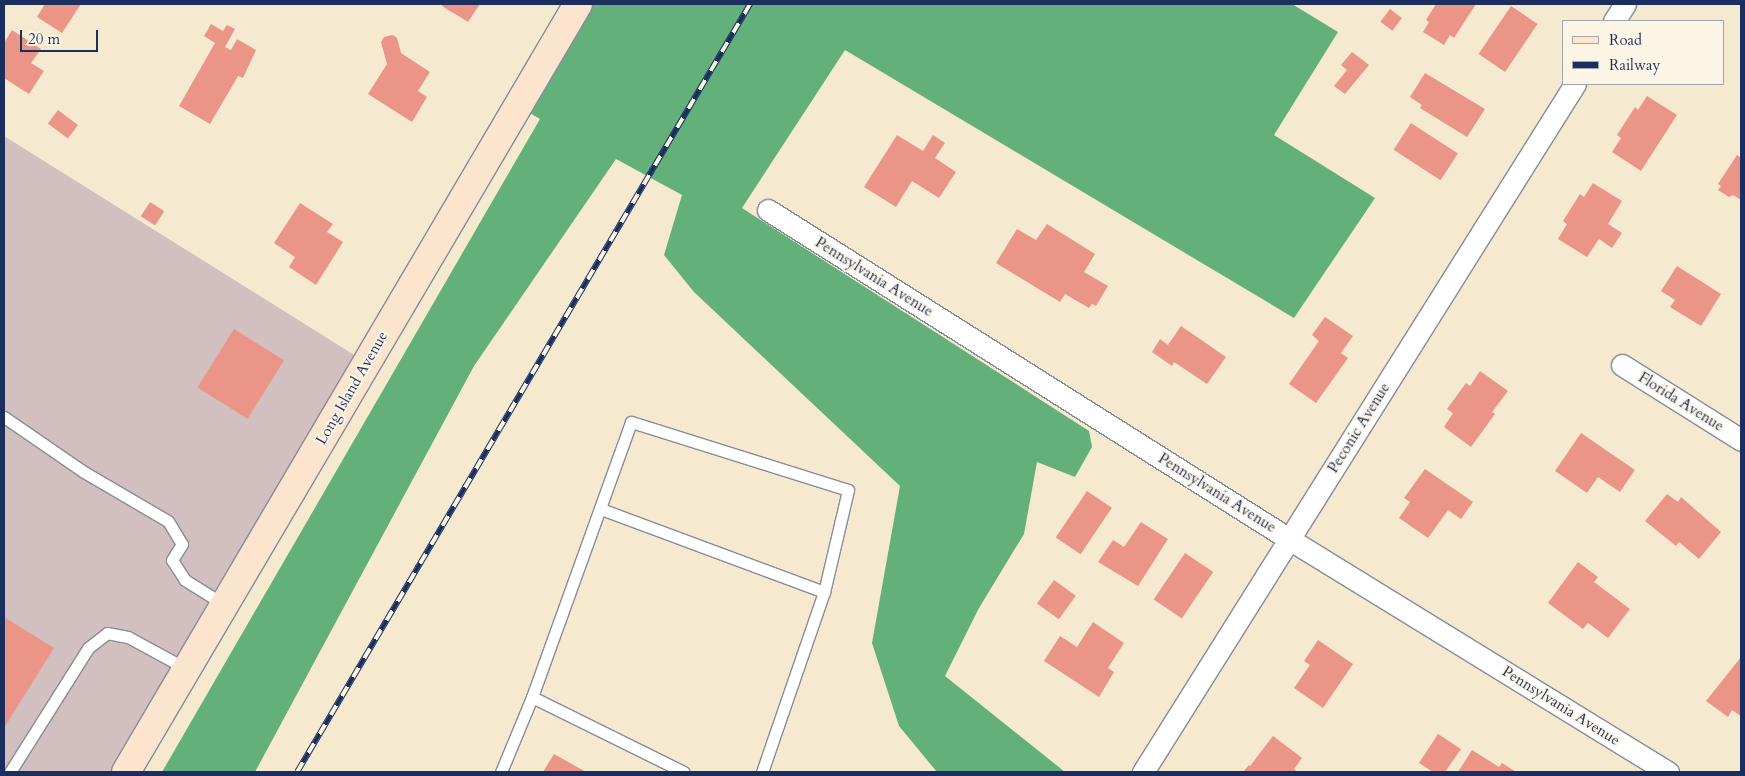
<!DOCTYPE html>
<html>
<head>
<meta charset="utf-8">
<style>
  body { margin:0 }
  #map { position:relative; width:1745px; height:776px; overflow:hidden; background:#f5e9d0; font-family:Cardo,serif }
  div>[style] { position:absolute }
  .industrial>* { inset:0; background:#d2bfbf }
  .forest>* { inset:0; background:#63b07a }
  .building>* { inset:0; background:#eb9589; transform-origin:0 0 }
  .roads { filter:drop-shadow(1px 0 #888c97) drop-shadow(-1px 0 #888c97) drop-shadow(0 1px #888c97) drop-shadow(0 -1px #888c97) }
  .lane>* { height:11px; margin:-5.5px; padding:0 5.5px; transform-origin:5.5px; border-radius:5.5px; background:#fff }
  .street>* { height:21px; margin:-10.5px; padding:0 10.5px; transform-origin:10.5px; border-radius:10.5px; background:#fff }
  .secondary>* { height:28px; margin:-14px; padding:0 14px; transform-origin:14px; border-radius:14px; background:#fbe5cf }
  .rail>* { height:5.5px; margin-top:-2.75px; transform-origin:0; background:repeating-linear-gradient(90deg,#fcf5e5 0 11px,#1b2f5e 0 22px); box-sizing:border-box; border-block:1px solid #1b2f5e }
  span { translate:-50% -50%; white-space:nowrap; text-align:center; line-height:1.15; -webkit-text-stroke:4px #fcf5e5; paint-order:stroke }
  .street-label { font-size:15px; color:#1b2f5e }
  .frame { position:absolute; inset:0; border:5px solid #1b2f5e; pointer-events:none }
  .legend { position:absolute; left:1562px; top:20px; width:162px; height:65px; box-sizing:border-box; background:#fcf5e5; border:1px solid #a2a6af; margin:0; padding:6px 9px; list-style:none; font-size:15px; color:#1b2f5e }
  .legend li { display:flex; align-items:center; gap:10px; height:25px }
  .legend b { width:25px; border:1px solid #a2a6af }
  .scale { position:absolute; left:20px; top:30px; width:78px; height:22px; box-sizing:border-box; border:2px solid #1b2f5e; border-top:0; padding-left:6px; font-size:15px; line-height:18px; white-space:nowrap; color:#1b2f5e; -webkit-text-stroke:4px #fcf5e5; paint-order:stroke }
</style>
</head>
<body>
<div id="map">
  <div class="industrial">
    <div style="clip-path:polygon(4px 136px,367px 363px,126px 772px,4px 772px)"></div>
  </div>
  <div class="forest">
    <div style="clip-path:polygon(578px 4px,1292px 4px,1338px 32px,1274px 135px,1375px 198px,1294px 318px,845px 50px,742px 208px,1089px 431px,1092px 447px,1075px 477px,1037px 462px,1024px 534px,979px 608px,945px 676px,1065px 772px,937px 772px,899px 726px,872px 643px,900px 486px,694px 292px,664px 255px,682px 195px,616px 159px,474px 366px,255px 772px,162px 772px,540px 119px,518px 106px)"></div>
  </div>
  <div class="building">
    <div style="clip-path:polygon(45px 4px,81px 4px,62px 33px,37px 17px)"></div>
    <div style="clip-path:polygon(443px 4px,480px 4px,468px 22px,442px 6px)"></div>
    <div style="clip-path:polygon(1436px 4px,1476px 4px,1454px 38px,1450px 35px,1444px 45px,1423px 32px,1429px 22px,1426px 20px)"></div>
    <div style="left:1511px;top:6px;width:32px;height:58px;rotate:34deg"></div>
    <div style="left:1390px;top:9px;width:15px;height:16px;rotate:37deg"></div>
    <div style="clip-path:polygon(211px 24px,223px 31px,227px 25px,235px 29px,225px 47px,231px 50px,237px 39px,256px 50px,243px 78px,238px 76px,210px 124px,179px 106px,215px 43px,204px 36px)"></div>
    <div style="clip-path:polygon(12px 30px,41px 49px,31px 63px,44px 71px,29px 94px,4px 78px,4px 43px)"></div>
    <div style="clip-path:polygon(393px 35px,397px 38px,401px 53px,430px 72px,418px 91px,427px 97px,412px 122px,368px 94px,387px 64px,381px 42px,384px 37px)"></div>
    <div style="clip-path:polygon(1352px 52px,1369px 65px,1345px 94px,1334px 86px,1347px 70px,1341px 65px)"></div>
    <div style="clip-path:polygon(1425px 73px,1485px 109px,1467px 137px,1420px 108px,1422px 105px,1410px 97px)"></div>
    <div style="clip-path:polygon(1647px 96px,1677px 115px,1641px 171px,1612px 152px,1621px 138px,1617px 135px,1635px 107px,1638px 110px)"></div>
    <div style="left:58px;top:110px;width:25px;height:17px;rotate:37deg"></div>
    <div style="left:1411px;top:123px;width:56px;height:32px;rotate:33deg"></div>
    <div style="clip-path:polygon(897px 135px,923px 151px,933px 135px,945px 143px,935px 158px,956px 172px,939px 198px,912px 181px,896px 207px,864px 187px)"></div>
    <div style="clip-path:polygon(1737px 155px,1741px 158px,1741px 200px,1733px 195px,1729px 197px,1718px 190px,1721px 186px,1718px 184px)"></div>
    <div style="clip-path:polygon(1593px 183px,1622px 201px,1608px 224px,1622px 233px,1612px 248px,1599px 239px,1587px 257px,1558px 239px,1567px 224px,1563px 221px,1580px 194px,1584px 197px)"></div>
    <div style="left:150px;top:202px;width:17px;height:17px;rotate:33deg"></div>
    <div style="clip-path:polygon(300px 203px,333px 224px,327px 232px,343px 242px,316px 285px,289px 267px,295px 257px,274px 243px)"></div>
    <div style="clip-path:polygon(1047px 224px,1095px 254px,1084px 272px,1108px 286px,1096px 306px,1092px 304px,1089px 308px,1065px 294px,1060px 302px,996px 263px,1017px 229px,1036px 240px)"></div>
    <div style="clip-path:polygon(1677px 266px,1721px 294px,1701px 326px,1670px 307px,1675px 300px,1661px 291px)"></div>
    <div style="clip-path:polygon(1325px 317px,1353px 336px,1341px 353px,1348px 358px,1316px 403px,1289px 384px,1319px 341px,1312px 335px)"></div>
    <div style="clip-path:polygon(1181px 326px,1226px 357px,1207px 384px,1174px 362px,1172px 366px,1152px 352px,1160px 339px,1168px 345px)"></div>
    <div style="left:234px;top:329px;width:59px;height:69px;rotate:32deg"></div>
    <div style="clip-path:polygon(1480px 371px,1508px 391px,1492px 412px,1495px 414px,1471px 447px,1444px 427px,1453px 413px,1447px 409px,1466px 383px,1470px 386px)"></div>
    <div style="clip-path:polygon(1581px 433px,1635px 470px,1620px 492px,1598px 477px,1587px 493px,1555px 471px)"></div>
    <div style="clip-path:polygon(1425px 469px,1473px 502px,1461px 519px,1448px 510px,1428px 538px,1399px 518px,1410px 502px,1404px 498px)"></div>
    <div style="left:1087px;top:491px;width:30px;height:56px;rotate:34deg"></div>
    <div style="clip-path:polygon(1667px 494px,1678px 502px,1681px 497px,1721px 532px,1699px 559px,1679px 542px,1676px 546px,1645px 521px)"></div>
    <div style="clip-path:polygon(1141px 522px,1168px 539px,1138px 586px,1098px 562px,1113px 540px,1124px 547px)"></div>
    <div style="left:1185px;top:553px;width:34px;height:56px;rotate:34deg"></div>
    <div style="clip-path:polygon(1578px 562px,1598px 577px,1594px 582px,1630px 609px,1608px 638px,1588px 623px,1583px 629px,1548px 603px)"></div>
    <div style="left:1054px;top:580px;width:27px;height:29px;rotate:36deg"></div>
    <div style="clip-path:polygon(4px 617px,54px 648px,4px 728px)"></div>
    <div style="clip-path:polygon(1093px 622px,1124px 643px,1108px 668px,1114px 672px,1099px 697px,1044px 661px,1060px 636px,1077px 647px)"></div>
    <div style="clip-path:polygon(1318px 640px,1353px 664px,1323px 708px,1294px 688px,1310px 665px,1304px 661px)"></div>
    <div style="clip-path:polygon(1741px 657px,1741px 716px,1732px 710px,1728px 717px,1706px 701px)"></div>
    <div style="clip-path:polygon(1438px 734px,1461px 749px,1445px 772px,1433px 772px,1419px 763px)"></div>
    <div style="clip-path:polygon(1273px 736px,1302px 758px,1294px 769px,1298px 772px,1243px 772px,1249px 765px,1250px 766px)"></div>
    <div style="clip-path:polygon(1472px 750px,1499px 767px,1502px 763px,1516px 772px,1458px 772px)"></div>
    <div style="clip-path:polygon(554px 754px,586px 772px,543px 772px)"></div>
  </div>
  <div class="roads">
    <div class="lane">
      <div style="left:4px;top:417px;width:97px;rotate:34.5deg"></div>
      <div style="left:84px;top:472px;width:97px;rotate:30.3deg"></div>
      <div style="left:168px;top:521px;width:27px;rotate:59deg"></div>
      <div style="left:182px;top:544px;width:19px;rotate:122deg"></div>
      <div style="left:172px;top:560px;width:24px;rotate:57deg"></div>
      <div style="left:185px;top:580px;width:47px;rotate:32deg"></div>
      <div style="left:601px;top:509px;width:238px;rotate:20.4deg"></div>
      <div style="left:532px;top:697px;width:169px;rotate:26.3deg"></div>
      <div style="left:10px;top:772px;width:146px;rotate:-57.8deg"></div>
      <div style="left:88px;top:648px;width:24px;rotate:-38deg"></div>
      <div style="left:107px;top:633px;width:21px;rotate:11deg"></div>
      <div style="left:128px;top:637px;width:67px;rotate:28.5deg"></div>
      <div style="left:501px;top:772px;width:81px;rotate:-67.5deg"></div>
      <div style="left:532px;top:697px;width:292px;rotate:-70.2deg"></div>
      <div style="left:631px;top:422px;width:227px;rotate:17.4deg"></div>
      <div style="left:848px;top:490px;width:105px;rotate:103.2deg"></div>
      <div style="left:824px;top:592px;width:190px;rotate:109deg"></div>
    </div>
    <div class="street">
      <div style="left:1614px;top:21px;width:20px;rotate:-57deg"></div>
      <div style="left:768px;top:210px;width:616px;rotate:32.27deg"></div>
      <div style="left:1289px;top:539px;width:445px;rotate:31.6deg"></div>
      <div style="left:1622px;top:365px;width:141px;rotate:32.2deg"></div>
      <div style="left:1143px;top:772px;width:812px;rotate:-57.88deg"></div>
    </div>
    <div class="secondary">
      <div style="left:126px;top:772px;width:891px;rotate:-59.52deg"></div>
    </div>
  </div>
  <div class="rail">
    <div style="left:297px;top:772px;width:892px;rotate:-59.47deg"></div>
  </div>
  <div class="street-label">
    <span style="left:874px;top:277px;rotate:32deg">Pennsylvania Avenue</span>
    <span style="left:352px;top:388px;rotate:-60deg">Long Island Avenue</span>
    <span style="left:1681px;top:402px;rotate:32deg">Florida Avenue</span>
    <span style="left:1359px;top:428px;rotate:-58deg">Peconic Avenue</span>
    <span style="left:1217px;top:493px;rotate:32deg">Pennsylvania Avenue</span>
    <span style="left:1561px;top:706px;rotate:32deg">Pennsylvania Avenue</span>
  </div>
  <div class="frame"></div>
  <ul class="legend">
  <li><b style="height:6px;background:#fbe5cf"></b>Road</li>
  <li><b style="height:6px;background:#1b2f5e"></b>Railway</li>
  </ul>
  <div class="scale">20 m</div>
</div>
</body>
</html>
